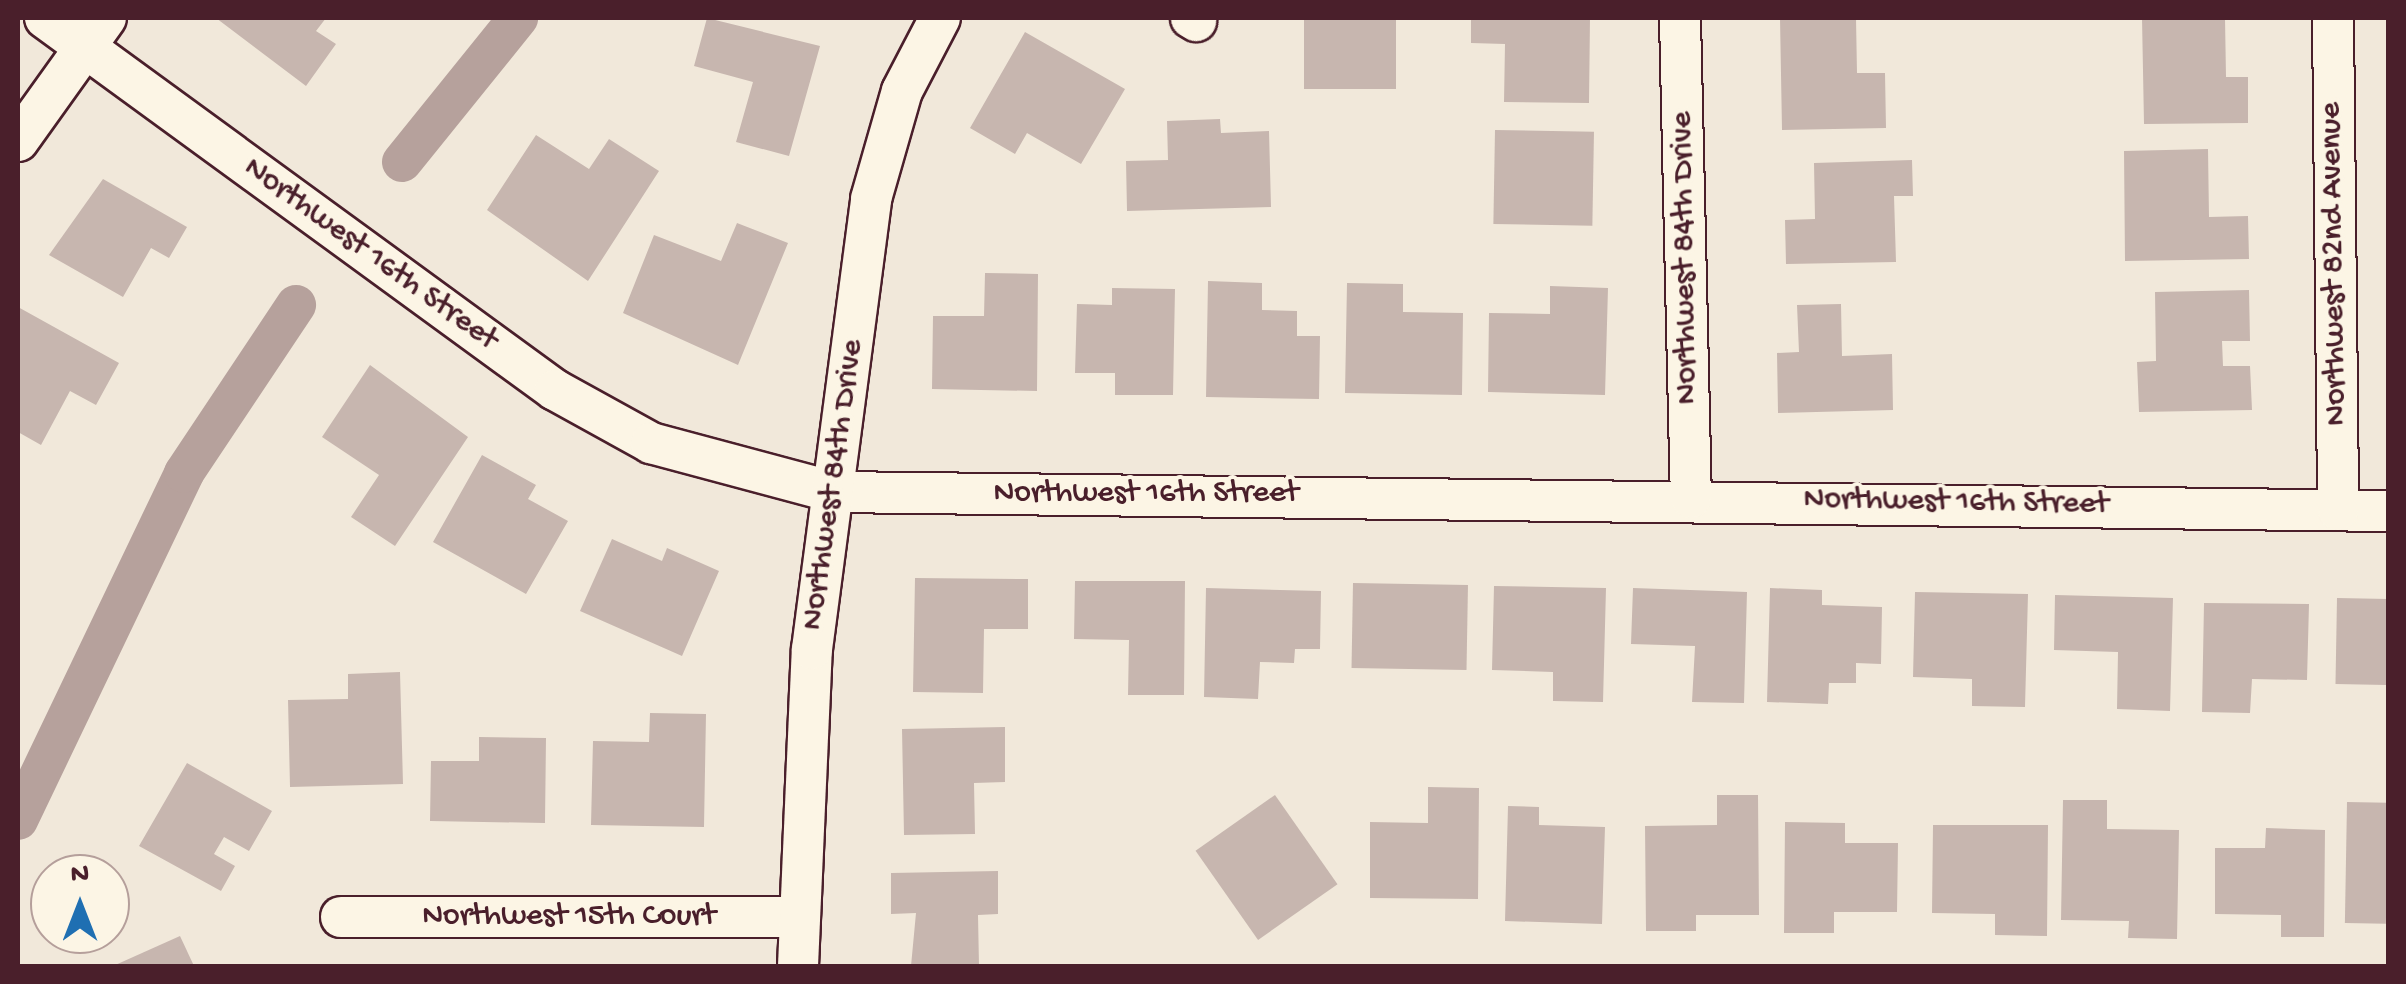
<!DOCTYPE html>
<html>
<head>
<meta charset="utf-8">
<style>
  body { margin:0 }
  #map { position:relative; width:2406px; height:984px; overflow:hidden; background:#f1e8da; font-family:"Gochi Hand",sans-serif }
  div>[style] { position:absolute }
  .canal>* { height:40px; margin:-20px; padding:0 20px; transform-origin:20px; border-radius:20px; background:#b6a19c }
  .building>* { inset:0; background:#c7b6af; transform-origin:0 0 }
  .roads { filter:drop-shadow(2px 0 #4a1f2b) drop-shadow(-2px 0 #4a1f2b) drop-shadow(0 2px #4a1f2b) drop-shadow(0 -2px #4a1f2b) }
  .street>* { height:40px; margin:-20px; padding:0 20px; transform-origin:20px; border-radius:20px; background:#fcf5e5 }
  span { translate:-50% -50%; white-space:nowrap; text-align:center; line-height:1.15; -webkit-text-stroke:8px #fcf5e5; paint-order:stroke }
  .street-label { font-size:32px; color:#4a1f2b }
  .frame { position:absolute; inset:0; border:20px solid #4a1f2b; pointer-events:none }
  .north { position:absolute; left:30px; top:854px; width:100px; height:100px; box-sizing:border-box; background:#fcf5e5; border:2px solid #b59f9b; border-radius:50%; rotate:0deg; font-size:28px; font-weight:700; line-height:40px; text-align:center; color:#4a1f2b }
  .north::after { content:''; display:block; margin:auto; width:35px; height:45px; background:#1f6fb2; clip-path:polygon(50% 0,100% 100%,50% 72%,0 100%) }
</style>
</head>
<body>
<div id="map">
  <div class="canal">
    <div style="left:402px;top:162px;width:185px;rotate:-51.1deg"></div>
    <div style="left:18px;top:820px;width:385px;rotate:-64.4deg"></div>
    <div style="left:184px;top:473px;width:202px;rotate:-56.3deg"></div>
  </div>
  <div class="building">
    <div style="clip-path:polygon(216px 18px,326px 18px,316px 31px,336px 44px,306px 86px)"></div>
    <div style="clip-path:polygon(707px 18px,820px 46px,789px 156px,736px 142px,753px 82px,694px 66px)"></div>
    <div style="left:1304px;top:18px;width:92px;height:71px"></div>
    <div style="clip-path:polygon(1471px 18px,1590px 18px,1589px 103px,1504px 102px,1505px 44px,1471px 43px)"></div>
    <div style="clip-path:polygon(1780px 18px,1856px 18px,1857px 73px,1885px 73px,1886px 128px,1782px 130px)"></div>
    <div style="clip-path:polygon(2142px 18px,2225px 18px,2226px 77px,2248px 77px,2248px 123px,2144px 124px)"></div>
    <div style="clip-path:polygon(1025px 32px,1125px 89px,1081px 164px,1027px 133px,1015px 154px,970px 128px)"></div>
    <div style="clip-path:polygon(1220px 119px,1221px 133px,1269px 131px,1271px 207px,1127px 211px,1126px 161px,1168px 160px,1167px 121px)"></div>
    <div style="left:1495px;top:130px;width:99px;height:94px;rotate:1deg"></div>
    <div style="clip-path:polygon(536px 135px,589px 169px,609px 139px,659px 171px,588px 281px,487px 210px)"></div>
    <div style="clip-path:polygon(2208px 149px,2209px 217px,2248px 216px,2249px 259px,2125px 261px,2124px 151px)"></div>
    <div style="clip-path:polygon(1912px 160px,1913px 196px,1894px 196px,1896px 262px,1786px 264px,1785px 220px,1815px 219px,1814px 163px)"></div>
    <div style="clip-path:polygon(103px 179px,187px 227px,169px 258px,151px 248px,123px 297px,49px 255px)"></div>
    <div style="clip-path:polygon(737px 223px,788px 243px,738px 365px,623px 313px,654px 235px,721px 261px)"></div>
    <div style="clip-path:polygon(985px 273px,1038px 274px,1037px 391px,932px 389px,933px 316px,984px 316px)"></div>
    <div style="clip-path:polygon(1208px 281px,1262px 283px,1262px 310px,1297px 311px,1297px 336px,1320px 336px,1319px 399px,1206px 397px)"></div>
    <div style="clip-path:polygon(1347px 283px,1403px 284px,1403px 312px,1463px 313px,1462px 395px,1345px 393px)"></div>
    <div style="clip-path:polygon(1550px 286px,1608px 288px,1605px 395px,1488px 392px,1489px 313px,1550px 314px)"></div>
    <div style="clip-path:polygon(1112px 288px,1175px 289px,1173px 395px,1115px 395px,1115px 373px,1075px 373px,1077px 304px,1112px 305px)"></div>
    <div style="clip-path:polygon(2249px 290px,2250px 341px,2222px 341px,2223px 366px,2250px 366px,2252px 410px,2139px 412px,2137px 362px,2156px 361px,2155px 292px)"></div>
    <div style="clip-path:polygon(1841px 304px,1842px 356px,1892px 354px,1893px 410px,1778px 413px,1777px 353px,1799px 352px,1797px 305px)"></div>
    <div style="clip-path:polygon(18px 307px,119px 363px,96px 405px,70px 391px,41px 445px,18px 432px)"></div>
    <div style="clip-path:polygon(370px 365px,468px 437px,395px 546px,351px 517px,379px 475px,322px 437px)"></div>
    <div style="clip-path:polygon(482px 455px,536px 485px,528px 499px,568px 521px,526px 594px,433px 542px)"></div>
    <div style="clip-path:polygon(612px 539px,662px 561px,667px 548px,719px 571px,682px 656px,580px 611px)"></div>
    <div style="clip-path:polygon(915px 578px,1028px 579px,1028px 629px,984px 629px,983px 693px,913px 692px)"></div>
    <div style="clip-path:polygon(1075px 581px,1185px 581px,1184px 695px,1128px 695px,1129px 640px,1074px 639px)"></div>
    <div style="left:1353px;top:583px;width:115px;height:85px;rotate:1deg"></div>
    <div style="clip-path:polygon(1494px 586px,1606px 588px,1603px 702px,1553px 701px,1553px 672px,1492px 670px)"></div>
    <div style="clip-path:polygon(1206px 588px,1321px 591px,1320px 649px,1295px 649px,1294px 663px,1260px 662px,1258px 699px,1204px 697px)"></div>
    <div style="clip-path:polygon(1633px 588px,1747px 592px,1744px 703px,1692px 702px,1695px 646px,1631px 644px)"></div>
    <div style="clip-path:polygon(1770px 588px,1822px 590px,1822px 605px,1882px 607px,1881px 664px,1856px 663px,1856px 683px,1829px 683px,1828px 704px,1767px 702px)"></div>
    <div style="clip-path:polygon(1915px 592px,2028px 594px,2025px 707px,1972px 706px,1972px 679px,1913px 677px)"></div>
    <div style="clip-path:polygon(2055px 595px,2173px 598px,2170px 711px,2117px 709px,2118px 652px,2054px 650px)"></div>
    <div style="left:2337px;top:598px;width:51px;height:86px;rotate:1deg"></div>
    <div style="clip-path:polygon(2204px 603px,2309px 604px,2307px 680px,2252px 679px,2250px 713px,2202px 712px)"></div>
    <div style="clip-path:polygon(400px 672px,403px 784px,290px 787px,288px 700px,348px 699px,348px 674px)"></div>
    <div style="clip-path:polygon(650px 713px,706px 714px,704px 827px,591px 825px,593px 741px,649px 742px)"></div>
    <div style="clip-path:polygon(1005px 727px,1005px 782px,974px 783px,975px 834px,904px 835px,902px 729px)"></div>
    <div style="clip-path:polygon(479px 737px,546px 738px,545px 823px,430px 821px,431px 761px,479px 761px)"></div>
    <div style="clip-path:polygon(187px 763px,272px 811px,249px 851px,224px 837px,214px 854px,235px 866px,221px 891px,139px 846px)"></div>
    <div style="clip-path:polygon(1428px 787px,1479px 788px,1478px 899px,1370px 898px,1370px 822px,1428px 823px)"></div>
    <div style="left:1275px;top:795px;width:109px;height:97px;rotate:55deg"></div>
    <div style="clip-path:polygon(1717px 795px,1758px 795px,1759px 915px,1696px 915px,1696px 931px,1646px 931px,1645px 826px,1717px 825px)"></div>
    <div style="clip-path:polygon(2063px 800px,2107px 800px,2107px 829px,2179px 830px,2177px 939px,2128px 938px,2129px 921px,2061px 920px)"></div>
    <div style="left:2347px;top:802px;width:41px;height:121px;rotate:1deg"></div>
    <div style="clip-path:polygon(1508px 806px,1539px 807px,1539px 825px,1605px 827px,1602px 924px,1505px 921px)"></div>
    <div style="clip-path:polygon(1785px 822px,1845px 823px,1845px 843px,1898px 843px,1897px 912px,1834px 912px,1834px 933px,1784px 933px)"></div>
    <div style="clip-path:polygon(1933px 825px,2048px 825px,2047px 936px,1995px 935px,1995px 914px,1932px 913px)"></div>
    <div style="clip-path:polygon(2266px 828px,2325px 830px,2324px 937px,2281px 937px,2281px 915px,2215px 914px,2215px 848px,2265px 848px)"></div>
    <div style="clip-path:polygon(998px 871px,998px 914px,978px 915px,979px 966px,911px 966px,916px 913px,891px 914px,891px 873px)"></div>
    <div style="clip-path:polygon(180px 936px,194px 966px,113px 966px)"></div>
  </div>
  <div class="roads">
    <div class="street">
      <div style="left:45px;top:18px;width:631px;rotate:36.11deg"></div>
      <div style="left:555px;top:390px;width:110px;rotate:28.9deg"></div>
      <div style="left:651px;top:443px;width:189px;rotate:15deg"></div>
      <div style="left:834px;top:492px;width:1554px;rotate:0.7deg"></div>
      <div style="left:1191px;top:18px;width:6px;rotate:31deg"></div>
      <div style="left:1680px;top:18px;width:480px;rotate:88.7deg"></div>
      <div style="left:2333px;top:18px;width:492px;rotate:89.4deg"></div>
      <div style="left:18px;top:141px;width:151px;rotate:-54.4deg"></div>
      <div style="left:341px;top:917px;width:456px"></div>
      <div style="left:798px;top:966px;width:317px;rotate:-87.5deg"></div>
      <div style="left:812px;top:649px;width:454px;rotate:-82.5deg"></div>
      <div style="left:871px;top:199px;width:112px;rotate:-74deg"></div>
      <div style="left:902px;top:91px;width:82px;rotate:-62.5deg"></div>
    </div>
  </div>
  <div class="street-label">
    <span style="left:370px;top:255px;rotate:36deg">Northwest 16th Street</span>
    <span style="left:1686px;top:258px;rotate:-91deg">Northwest 84th Drive</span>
    <span style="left:2335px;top:264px;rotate:-91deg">Northwest 82nd Avenue</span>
    <span style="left:834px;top:485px;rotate:-82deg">Northwest 84th Drive</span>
    <span style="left:1146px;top:494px">Northwest 16th Street</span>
    <span style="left:1956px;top:503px;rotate:1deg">Northwest 16th Street</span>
    <span style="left:569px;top:917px">Northwest 15th Court</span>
  </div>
  <div class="frame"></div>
  <div class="north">N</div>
</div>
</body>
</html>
